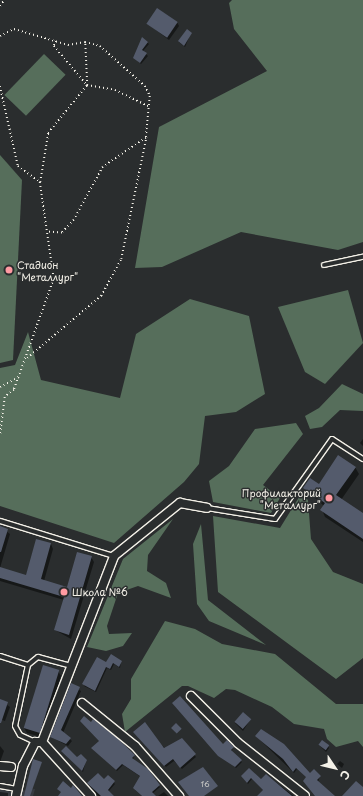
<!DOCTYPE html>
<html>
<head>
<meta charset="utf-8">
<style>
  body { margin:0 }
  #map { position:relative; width:363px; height:796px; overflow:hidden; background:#2a2d2e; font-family:"Playpen Sans",sans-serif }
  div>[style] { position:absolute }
  .built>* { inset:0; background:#373b41 }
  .green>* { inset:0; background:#566e5b; transform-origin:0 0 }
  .shadow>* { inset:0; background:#0007 }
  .building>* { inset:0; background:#545b6c; transform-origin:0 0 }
  .path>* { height:1.5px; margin-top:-0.75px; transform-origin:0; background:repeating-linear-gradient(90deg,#f4f1e8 0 1px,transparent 0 4px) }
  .roads { filter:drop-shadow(1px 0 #f4f1e8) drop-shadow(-1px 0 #f4f1e8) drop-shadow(0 1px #f4f1e8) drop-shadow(0 -1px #f4f1e8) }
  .service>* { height:4px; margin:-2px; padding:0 2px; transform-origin:2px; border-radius:2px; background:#2a2d2e }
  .minor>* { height:8px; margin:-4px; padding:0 4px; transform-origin:4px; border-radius:4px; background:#2a2d2e }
  .dots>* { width:11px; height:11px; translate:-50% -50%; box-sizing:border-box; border:2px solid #2a2d2e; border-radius:50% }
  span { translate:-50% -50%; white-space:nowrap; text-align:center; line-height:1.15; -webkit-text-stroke:3px #2a2d2e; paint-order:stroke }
  .number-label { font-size:8px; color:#ccccc9 }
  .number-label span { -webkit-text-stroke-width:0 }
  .poi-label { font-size:10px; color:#f4f1e8 }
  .left { translate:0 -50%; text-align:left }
  .right { translate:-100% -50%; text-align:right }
  .north { position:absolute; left:315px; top:748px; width:40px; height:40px; -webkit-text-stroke:3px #2a2d2e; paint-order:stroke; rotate:125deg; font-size:11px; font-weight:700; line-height:16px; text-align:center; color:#f4f1e8 }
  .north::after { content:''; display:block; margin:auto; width:14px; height:18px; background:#f4f1e8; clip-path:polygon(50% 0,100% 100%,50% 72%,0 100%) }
</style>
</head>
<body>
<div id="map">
  <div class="built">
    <div style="clip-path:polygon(0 789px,11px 792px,35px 789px,33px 796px,0 796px)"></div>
  </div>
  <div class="green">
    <div style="clip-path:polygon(232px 0,363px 0,363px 242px,338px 250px,241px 232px,162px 267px,135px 268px,159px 127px,267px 71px,234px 29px,229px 3px)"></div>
    <div style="left:44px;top:54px;width:30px;height:57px;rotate:44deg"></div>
    <div style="clip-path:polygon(0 155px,22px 180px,13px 360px,0 363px)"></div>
    <div style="clip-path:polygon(348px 290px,363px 343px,325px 384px,305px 372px,278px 307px)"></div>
    <div style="clip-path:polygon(190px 299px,249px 316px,265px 394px,236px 412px,205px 416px,199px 464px,184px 482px,114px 543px,0 506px,0 368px,15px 365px,28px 332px,41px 380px,120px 398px,136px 334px)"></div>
    <div style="clip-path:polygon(342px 384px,363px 394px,363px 411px,340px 410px,322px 427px,310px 429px,305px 416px,319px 408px)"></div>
    <div style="clip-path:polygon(296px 423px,303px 434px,263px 485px,280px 498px,271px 513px,213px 502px,209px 481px,229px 466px,255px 429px)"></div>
    <div style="clip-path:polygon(301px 494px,308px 500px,311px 539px,333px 572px,363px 584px,363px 658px,336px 679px,218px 592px,213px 516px,280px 528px)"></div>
    <div style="clip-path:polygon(173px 519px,148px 555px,147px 571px,166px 583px,171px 598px,138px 586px,118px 593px,107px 626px,109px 634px,132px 633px,123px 646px,106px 651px,87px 647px,123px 559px)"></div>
    <div style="clip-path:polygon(201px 524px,208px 600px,266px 645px,209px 621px,197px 604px,193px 544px)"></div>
    <div style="clip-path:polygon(165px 621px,195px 629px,222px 644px,275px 654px,336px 704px,363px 704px,363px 747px,358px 741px,336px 747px,327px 739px,324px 729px,294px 724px,272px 707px,235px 690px,226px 689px,214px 698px,188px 686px,182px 686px,125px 732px,122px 714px,131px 699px,131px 679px)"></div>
  </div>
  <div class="shadow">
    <div style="clip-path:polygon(177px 22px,179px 26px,169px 40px,148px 24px)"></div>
    <div style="clip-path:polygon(191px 33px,185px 47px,180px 43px,179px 42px)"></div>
    <div style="clip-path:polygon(143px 39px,149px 44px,143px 51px,148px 56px,141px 64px,135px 58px)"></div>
    <div style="clip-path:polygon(363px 439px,363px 446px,360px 443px)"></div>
    <div style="clip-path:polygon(355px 467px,359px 474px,341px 500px,363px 515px,363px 542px,325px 517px,322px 510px,324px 506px,304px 488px,319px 485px)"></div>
    <div style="clip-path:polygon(0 527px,10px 534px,0 568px,26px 576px,51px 544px,53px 549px,44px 581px,67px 588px,91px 557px,94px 562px,71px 639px,55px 630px,64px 600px,0 581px)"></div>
    <div style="clip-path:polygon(121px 662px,120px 668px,114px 664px,111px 670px,107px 668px,96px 692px,84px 686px,107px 663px)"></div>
    <div style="clip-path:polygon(58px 671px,61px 676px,41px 737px,27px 733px,24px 728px)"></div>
    <div style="clip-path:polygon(72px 685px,81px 691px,63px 733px,72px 741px,68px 746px,51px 737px)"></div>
    <div style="clip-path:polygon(0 700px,10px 707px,5px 721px,0 719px)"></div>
    <div style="clip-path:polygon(174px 705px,223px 745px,233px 748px,231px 752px,242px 762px,236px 768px,206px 742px)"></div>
    <div style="clip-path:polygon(250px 720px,243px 731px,235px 723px)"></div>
    <div style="clip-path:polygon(136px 734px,150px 734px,168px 751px,182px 739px,196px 757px,182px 769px,174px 761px,166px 767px)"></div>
    <div style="clip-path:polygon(256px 736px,310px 774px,320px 776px,318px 782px,333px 796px,316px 796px,307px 777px,297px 769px,294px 773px)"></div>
    <div style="clip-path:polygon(319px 745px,328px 746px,329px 748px,326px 752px)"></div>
    <div style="clip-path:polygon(0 746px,4px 751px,0 762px)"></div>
    <div style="clip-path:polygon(94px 750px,134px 756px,133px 760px,160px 787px,152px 794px,154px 796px,142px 796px,135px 790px,141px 777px,123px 765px,117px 771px)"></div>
    <div style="clip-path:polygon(64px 753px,86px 760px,83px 772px)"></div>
    <div style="clip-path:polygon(340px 761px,344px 764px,342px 768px,337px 764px)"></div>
    <div style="clip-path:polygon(249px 769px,261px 781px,266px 775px,294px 796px,259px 796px,264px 791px,252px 779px,248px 784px,243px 778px)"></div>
    <div style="clip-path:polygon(108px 776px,115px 784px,108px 792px,112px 796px,98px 796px,88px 784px,104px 781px)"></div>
    <div style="clip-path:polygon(0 792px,8px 793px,8px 796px,0 796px)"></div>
    <div style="clip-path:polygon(164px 792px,168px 796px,158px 796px)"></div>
  </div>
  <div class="building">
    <div style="left:157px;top:8px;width:25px;height:19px;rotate:34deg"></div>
    <div style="clip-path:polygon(187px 29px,192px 33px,184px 46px,178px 41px)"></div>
    <div style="clip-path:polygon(142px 37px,148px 42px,142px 50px,147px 53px,140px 63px,133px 58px)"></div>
    <div style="clip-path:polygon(338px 455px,356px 467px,336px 495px,363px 513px,363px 539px,320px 510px,325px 503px,303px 488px,310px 478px,319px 484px)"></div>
    <div style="clip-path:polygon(0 526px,8px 529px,1px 552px,0 552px)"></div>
    <div style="clip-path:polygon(36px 539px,51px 543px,41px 579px,67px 587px,77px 552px,92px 556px,69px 635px,54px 630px,64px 597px,0 578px,0 567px,26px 575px)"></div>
    <div style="clip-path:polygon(111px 654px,122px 661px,119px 667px,113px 663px,110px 669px,106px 667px,95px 691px,82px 684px,97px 657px,106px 662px)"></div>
    <div style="left:43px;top:665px;width:17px;height:66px;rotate:17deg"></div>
    <div style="clip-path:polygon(71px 683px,80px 687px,61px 730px,71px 738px,66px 744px,50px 737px)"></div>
    <div style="clip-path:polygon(180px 696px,223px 744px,227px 740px,234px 747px,231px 750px,242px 760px,235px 767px,218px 756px,172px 703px)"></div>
    <div style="clip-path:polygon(0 699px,8px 702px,1px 723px,0 723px)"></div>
    <div style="left:243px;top:712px;width:11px;height:13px;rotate:41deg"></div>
    <div style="clip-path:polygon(84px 716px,91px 722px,93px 719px,117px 738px,135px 755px,132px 758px,148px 769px,160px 785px,152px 792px,156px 796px,142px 796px,133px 788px,140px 776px,122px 764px,116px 770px,91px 748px,99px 741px,80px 721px)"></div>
    <div style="clip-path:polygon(145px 722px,164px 748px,182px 738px,196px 754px,180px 768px,173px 759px,164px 766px,133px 732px)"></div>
    <div style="left:176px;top:723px;width:8px;height:7px;rotate:45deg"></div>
    <div style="clip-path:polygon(261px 729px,284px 744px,310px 773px,314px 769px,321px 776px,317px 780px,335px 796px,315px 796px,303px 781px,306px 777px,296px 768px,293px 772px,283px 759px,255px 736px)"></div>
    <div style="left:322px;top:740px;width:9px;height:6px;rotate:36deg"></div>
    <div style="clip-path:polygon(66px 746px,77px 757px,81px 754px,87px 760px,82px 771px,61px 751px)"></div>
    <div style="clip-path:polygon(33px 759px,42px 762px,30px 796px,24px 796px)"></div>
    <div style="clip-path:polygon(203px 767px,218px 786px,204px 796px,189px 796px,178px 782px)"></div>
    <div style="clip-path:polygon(249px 768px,261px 779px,266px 774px,292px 796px,257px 796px,263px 790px,251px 778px,247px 783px,241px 776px)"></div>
    <div style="clip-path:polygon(98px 773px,104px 779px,108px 775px,115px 781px,108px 790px,114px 796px,101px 796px,87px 783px)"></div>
    <div style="clip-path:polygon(63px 781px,71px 788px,73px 785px,82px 796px,58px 796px,61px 792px,57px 789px)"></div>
    <div style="clip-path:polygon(356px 781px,363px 787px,363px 796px,342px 796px)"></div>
  </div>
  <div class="path">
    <div style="left:0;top:6px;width:7px;rotate:-56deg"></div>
    <div style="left:0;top:36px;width:16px;rotate:-27deg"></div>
    <div style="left:14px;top:29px;width:56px;rotate:16.5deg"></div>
    <div style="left:68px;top:45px;width:17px;rotate:-10deg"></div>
    <div style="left:85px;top:42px;width:16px;rotate:15deg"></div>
    <div style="left:100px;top:46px;width:60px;rotate:41.6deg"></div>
    <div style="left:145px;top:86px;width:11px;rotate:63deg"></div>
    <div style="left:150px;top:96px;width:42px;rotate:95.4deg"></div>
    <div style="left:146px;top:138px;width:52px;rotate:146deg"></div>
    <div style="left:103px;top:167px;width:60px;rotate:118.7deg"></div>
    <div style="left:74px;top:220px;width:18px;rotate:133deg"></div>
    <div style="left:62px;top:233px;width:15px;rotate:-176deg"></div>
    <div style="left:56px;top:41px;width:5px;rotate:112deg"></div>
    <div style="left:54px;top:46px;width:51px;rotate:49.8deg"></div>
    <div style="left:87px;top:85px;width:43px;rotate:-92.7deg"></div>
    <div style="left:0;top:86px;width:82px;rotate:77.3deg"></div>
    <div style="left:18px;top:166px;width:27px;rotate:36deg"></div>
    <div style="left:40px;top:182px;width:98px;rotate:81.8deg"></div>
    <div style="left:54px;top:279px;width:118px;rotate:109.8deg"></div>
    <div style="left:14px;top:390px;width:11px;rotate:142deg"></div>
    <div style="left:5px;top:397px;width:38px;rotate:97deg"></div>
    <div style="left:40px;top:182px;width:50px;rotate:-80.7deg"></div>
    <div style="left:48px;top:133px;width:62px;rotate:-50.9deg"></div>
    <div style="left:87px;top:85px;width:28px;rotate:10deg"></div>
    <div style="left:115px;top:90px;width:37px;rotate:26deg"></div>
    <div style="left:27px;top:358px;width:97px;rotate:-40deg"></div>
    <div style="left:101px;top:296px;width:42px;rotate:-61.6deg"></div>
    <div style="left:121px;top:259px;width:124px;rotate:-78.3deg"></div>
    <div style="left:0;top:387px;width:21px;rotate:-28deg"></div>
  </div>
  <div class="roads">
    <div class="service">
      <div style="left:324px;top:265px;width:40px;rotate:-12deg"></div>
      <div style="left:207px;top:508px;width:69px;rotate:9.2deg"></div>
      <div style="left:275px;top:519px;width:98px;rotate:-54.5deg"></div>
      <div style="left:332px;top:439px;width:37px;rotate:33deg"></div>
      <div style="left:0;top:521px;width:119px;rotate:17.1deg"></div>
      <div style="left:0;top:656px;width:29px;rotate:18deg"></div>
      <div style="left:28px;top:665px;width:13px;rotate:-39deg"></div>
      <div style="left:38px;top:657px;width:35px;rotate:15deg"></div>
      <div style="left:28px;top:665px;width:62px;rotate:102deg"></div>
      <div style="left:15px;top:726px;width:10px;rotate:61deg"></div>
      <div style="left:20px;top:735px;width:17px;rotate:25deg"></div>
      <div style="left:0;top:786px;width:17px;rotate:10deg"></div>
    </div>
    <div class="minor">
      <div style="left:191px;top:696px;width:66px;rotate:45deg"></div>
      <div style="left:238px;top:743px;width:85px;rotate:38.3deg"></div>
      <div style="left:82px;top:703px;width:68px;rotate:39.1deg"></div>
      <div style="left:135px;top:746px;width:67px;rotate:48.7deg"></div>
      <div style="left:42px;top:742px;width:73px;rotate:47.8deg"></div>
      <div style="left:0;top:766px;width:11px;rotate:5deg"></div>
      <div style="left:16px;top:796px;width:31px;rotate:-77deg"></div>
      <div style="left:23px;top:766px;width:27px;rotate:-63deg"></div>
      <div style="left:35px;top:742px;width:7px"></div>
      <div style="left:42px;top:742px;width:199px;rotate:-68.8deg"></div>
      <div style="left:114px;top:556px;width:85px;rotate:-38.8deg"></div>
      <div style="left:180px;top:503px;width:27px;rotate:10deg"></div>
    </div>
  </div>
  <div class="dots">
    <div style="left:9px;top:270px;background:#ff9aa2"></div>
    <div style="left:329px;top:498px;background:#ff9aa2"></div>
    <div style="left:64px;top:592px;background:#ff9aa2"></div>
  </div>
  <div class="number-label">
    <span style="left:205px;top:785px">16</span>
  </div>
  <div class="poi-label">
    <span class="left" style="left:17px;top:270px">Стадион<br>"Металлург"</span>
    <span class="right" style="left:321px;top:498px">Профилакторий<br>"Металлург"</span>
    <span class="left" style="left:72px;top:592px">Школа №6</span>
  </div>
  <div class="north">С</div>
</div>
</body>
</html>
